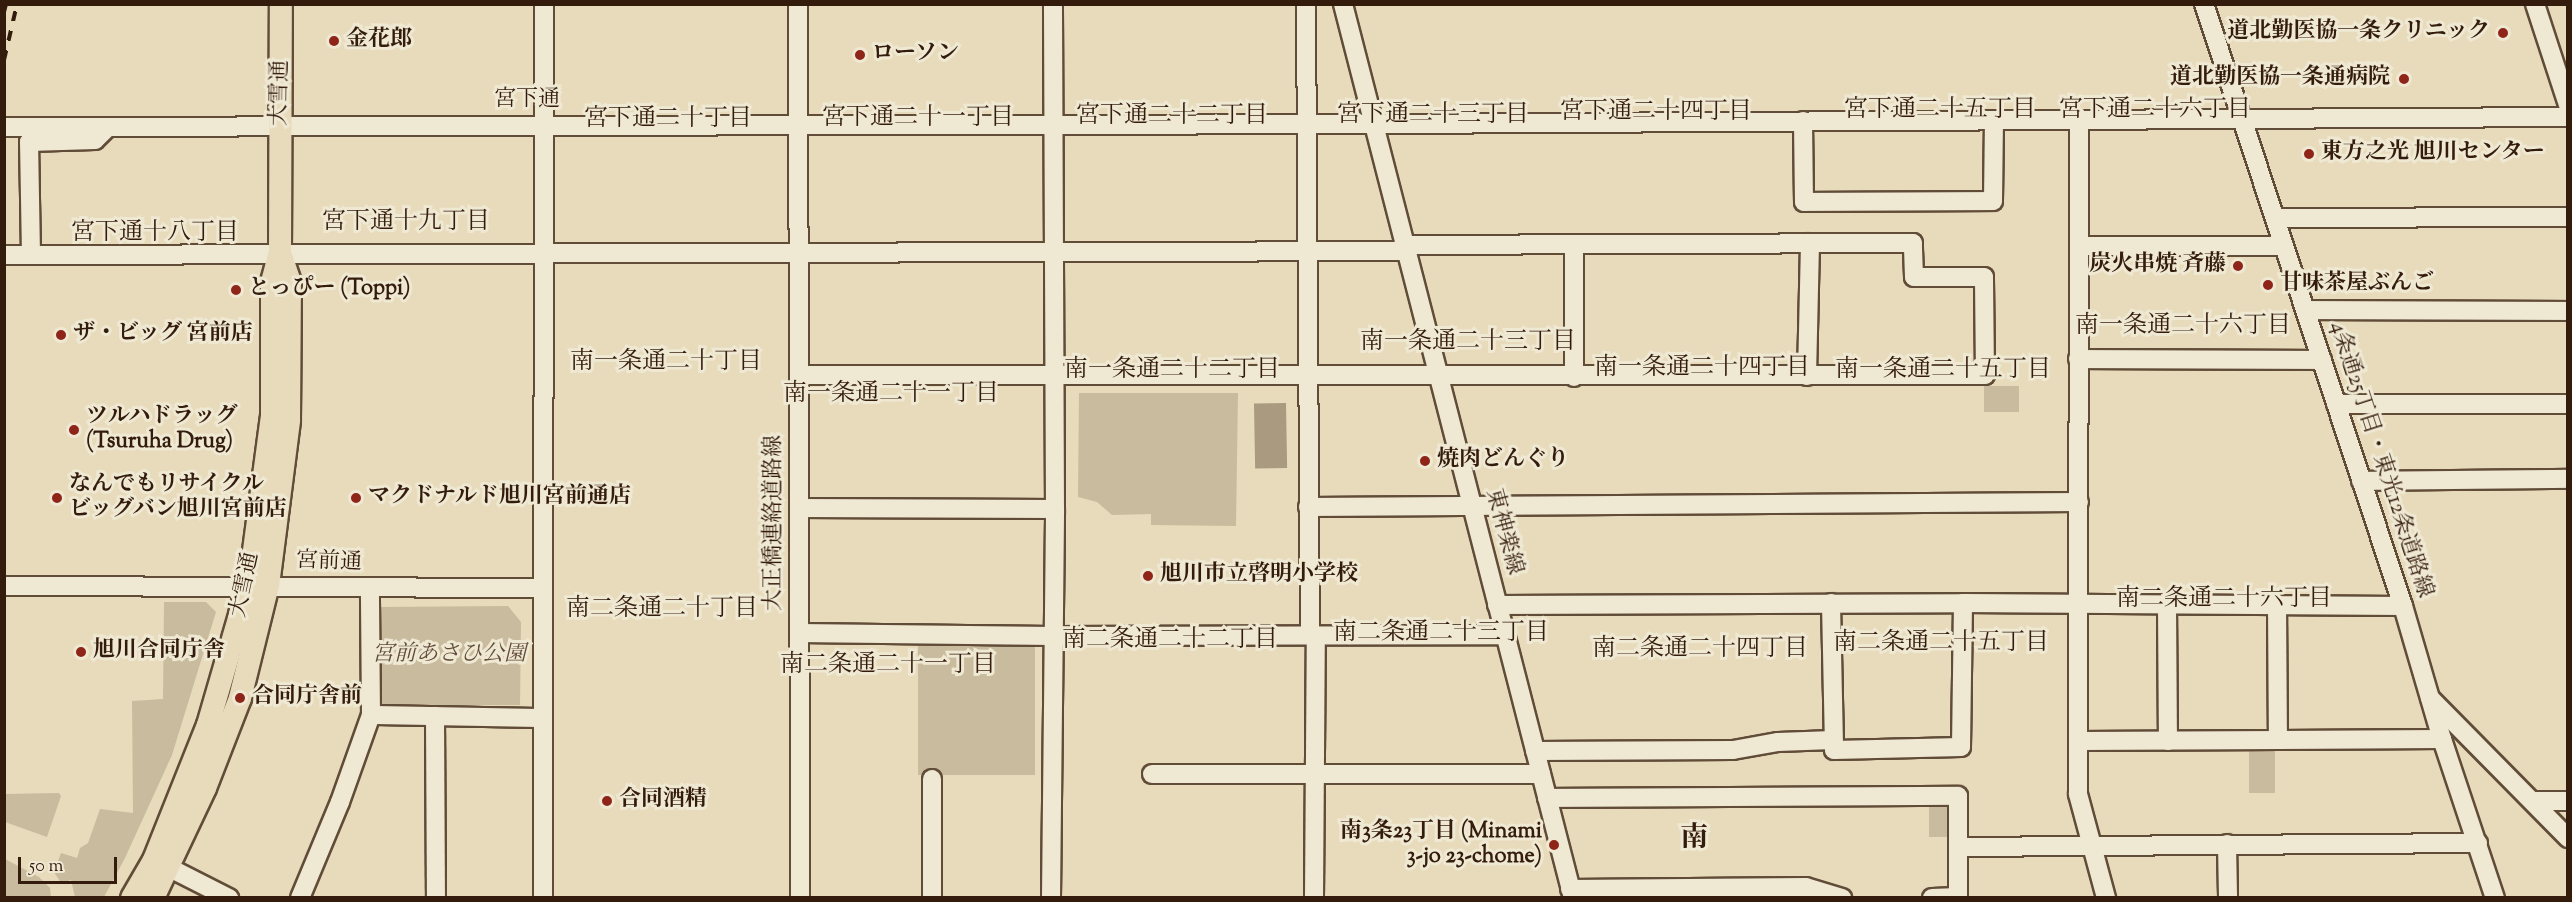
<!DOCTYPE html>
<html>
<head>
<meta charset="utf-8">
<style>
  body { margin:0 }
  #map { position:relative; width:2572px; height:902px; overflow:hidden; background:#e7dbbb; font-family:"Sorts Mill Goudy","Noto Serif JP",serif }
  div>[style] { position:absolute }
  .green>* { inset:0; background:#c9bb9d; transform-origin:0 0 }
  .water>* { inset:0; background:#aa9a80; transform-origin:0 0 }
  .roads { filter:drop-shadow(2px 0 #614c38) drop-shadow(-2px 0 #614c38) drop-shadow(0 2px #614c38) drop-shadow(0 -2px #614c38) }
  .minor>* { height:18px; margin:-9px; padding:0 9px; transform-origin:9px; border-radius:9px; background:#efe8d3 }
  .major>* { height:22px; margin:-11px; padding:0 11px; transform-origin:11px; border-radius:11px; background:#e7dbbb }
  .rail>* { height:4px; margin-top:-2px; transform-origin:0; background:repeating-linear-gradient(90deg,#341c0c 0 10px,transparent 0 20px) }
  .dots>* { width:16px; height:16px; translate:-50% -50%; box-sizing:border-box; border:3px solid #efe8d3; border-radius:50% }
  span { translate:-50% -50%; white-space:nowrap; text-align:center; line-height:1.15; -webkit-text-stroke:6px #efe8d3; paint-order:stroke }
  .poi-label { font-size:22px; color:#341c0c; font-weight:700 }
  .right { translate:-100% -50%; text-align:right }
  .left { translate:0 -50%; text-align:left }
  .street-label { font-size:22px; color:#341c0c }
  .park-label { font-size:22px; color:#614c38; font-style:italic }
  .neighbourhood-label { font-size:24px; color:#341c0c }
  .district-label { font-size:28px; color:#341c0c; font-weight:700 }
  .frame { position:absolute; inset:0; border:6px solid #341c0c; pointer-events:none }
  .scale { position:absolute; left:18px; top:857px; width:99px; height:27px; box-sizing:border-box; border:3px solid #341c0c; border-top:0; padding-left:8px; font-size:18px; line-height:21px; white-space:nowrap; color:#341c0c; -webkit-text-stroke:4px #efe8d3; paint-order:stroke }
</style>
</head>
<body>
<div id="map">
  <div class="green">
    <div style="left:1984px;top:386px;width:35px;height:26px"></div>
    <div style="clip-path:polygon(1079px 393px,1238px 393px,1236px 526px,1151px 525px,1151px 514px,1112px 515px,1097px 502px,1078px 497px)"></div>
    <div style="clip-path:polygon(164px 602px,206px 602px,216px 612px,172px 755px,125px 858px,104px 897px,75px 897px,71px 880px,61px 883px,54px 872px,61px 853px,77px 858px,80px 848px,88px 843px,100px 809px,133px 813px,132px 701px,163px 699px)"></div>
    <div style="clip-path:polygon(508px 606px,521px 622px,520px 705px,380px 706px,378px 607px)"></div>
    <div style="left:1035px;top:646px;width:129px;height:117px;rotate:90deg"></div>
    <div style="left:2249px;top:749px;width:26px;height:44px"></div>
    <div style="clip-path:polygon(59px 793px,61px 796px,47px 837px,5px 822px,5px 794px)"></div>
    <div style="clip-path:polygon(1929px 805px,1947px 805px,1953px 814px,1952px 837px,1929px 837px)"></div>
    <div style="clip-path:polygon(5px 859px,39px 877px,50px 888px,51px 897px,5px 897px)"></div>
  </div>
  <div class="water">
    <div style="left:1286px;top:403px;width:65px;height:32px;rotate:89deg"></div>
  </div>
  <div class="roads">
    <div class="minor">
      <div style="left:798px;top:4px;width:894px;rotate:89.87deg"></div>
      <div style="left:1306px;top:4px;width:631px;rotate:89.64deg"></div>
      <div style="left:1343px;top:4px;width:923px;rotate:75.57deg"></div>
      <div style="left:2204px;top:4px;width:634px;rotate:71.71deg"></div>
      <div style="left:2403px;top:606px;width:139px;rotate:73.7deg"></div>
      <div style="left:2442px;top:739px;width:168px;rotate:71.6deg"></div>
      <div style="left:2535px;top:4px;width:106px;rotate:71.9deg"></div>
      <div style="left:2079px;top:120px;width:674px;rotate:90.09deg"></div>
      <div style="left:2078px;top:794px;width:108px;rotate:74.9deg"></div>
      <div style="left:1803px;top:121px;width:81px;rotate:89.3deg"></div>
      <div style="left:1804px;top:202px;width:189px;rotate:-0.3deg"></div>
      <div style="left:1993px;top:201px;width:81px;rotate:-89.3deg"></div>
      <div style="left:4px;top:127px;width:1385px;rotate:-0.12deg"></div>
      <div style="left:1389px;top:124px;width:1179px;rotate:-0.34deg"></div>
      <div style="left:2275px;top:218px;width:293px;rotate:-0.2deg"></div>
      <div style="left:1574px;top:244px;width:133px;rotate:90deg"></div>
      <div style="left:2079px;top:246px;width:205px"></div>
      <div style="left:4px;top:255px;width:1401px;rotate:-0.16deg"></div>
      <div style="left:31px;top:255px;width:113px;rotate:-91deg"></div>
      <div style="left:29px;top:142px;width:66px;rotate:-1.7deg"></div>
      <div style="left:95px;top:140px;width:18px;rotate:-45deg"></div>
      <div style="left:2306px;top:310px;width:262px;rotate:0.2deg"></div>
      <div style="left:2078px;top:359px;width:244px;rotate:0.2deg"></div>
      <div style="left:799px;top:375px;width:1186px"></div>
      <div style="left:1985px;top:375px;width:98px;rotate:-90.6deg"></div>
      <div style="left:1984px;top:277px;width:70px;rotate:180deg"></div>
      <div style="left:1914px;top:277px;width:34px;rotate:-92deg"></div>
      <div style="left:1913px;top:243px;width:510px;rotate:179.78deg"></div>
      <div style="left:1807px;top:376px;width:133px;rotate:-88.7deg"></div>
      <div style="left:2336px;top:404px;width:232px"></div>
      <div style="left:2361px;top:481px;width:207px;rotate:-0.6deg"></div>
      <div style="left:1308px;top:507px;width:771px;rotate:-0.37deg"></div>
      <div style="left:799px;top:508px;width:256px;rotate:0.2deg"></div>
      <div style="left:4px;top:586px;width:539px;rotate:0.21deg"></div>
      <div style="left:1831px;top:603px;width:147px;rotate:88.8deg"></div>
      <div style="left:1834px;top:750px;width:127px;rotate:-1.4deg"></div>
      <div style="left:1961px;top:747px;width:144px;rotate:-89.2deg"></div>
      <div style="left:2167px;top:604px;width:137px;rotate:89.6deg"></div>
      <div style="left:2277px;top:604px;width:136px;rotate:89.6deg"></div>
      <div style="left:1497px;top:605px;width:466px;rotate:-0.2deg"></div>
      <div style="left:1963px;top:603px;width:440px;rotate:0.4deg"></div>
      <div style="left:799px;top:633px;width:253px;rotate:0.7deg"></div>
      <div style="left:1052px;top:636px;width:453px;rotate:-0.1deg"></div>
      <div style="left:2430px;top:698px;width:197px;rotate:45.4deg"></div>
      <div style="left:371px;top:715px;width:172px;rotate:1deg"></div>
      <div style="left:435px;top:716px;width:182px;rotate:89.7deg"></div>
      <div style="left:2079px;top:741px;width:363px;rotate:-0.3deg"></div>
      <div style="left:1535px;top:751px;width:198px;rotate:-0.3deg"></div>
      <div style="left:1733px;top:750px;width:46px;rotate:-10.1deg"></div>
      <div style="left:1778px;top:742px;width:55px;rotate:-2.1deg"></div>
      <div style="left:1152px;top:774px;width:389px"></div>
      <div style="left:932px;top:779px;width:119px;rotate:90deg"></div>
      <div style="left:1547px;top:798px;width:411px;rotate:-0.3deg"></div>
      <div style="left:1958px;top:796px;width:101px;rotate:90deg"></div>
      <div style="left:1958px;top:897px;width:26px;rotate:178deg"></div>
      <div style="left:2533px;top:801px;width:35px"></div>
      <div style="left:2227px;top:844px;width:54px;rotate:88.9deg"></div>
      <div style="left:1958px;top:847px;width:520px;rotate:-0.44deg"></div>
      <div style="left:158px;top:862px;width:80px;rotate:26.9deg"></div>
      <div style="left:1570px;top:889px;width:236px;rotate:-0.5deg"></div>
      <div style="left:1806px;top:887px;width:38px;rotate:17deg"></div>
      <div style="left:300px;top:898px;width:104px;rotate:-67.4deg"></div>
      <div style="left:340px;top:802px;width:92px;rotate:-70.4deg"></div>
      <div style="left:371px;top:715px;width:127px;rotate:-90.5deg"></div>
      <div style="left:543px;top:898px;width:894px;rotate:-89.94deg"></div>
      <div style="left:1051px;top:898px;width:389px;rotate:-89.4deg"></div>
      <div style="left:1055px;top:509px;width:505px;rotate:-90.23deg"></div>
      <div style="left:1314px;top:898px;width:263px;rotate:-89.6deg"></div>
    </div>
    <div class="major">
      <div style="left:132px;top:898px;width:44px;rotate:-59.9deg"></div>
      <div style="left:154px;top:860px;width:145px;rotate:-68.2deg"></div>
      <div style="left:208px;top:725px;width:115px;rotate:-73.8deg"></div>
      <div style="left:240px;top:615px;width:58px;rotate:-77.2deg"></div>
      <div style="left:253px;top:558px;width:144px;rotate:-82.4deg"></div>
      <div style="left:272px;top:415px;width:133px;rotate:-90deg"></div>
      <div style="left:272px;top:282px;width:30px;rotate:-75deg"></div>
      <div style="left:280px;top:253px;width:249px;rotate:-89.8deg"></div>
      <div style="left:153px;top:898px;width:122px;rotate:-64.7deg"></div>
      <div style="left:205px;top:788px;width:97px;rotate:-68.7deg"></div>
      <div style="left:240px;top:698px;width:116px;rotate:-76.1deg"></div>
      <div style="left:268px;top:585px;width:166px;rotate:-82.7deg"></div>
      <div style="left:289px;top:420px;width:138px;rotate:-89.6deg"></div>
      <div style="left:290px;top:282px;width:31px;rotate:-109deg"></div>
    </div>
  </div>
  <div class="rail">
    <div style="left:4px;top:12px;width:8px;rotate:-76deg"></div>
    <div style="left:4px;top:60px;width:57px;rotate:-76.9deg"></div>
  </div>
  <div class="dots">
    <div style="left:2503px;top:33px;background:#8f2418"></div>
    <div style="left:334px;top:41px;background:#8f2418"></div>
    <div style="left:860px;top:55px;background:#8f2418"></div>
    <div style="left:2404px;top:79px;background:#8f2418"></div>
    <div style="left:2309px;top:154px;background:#8f2418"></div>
    <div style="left:2238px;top:266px;background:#8f2418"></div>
    <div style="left:2268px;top:285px;background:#8f2418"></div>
    <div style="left:236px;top:290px;background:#8f2418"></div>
    <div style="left:61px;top:335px;background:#8f2418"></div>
    <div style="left:74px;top:430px;background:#8f2418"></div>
    <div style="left:1425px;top:461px;background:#8f2418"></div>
    <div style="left:57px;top:498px;background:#8f2418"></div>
    <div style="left:356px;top:498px;background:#8f2418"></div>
    <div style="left:1148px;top:576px;background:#8f2418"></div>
    <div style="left:81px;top:652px;background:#8f2418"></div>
    <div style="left:240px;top:698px;background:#8f2418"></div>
    <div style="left:607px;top:801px;background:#8f2418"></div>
    <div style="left:1554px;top:845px;background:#8f2418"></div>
  </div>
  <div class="poi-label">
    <span class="right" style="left:2490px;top:33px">道北勤医協一条クリニック</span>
    <span class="left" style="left:346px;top:41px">金花郎</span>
    <span class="left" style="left:872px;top:55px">ローソン</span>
    <span class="right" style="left:2390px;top:79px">道北勤医協一条通病院</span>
    <span class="left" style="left:2321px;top:154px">東方之光 旭川センター</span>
    <span class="right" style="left:2226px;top:266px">炭火串焼 斉藤</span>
    <span class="left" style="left:2280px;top:285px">甘味茶屋ぶんご</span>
    <span class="left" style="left:248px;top:290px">とっぴー (Toppi)</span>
    <span class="left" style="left:73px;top:335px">ザ・ビッグ 宮前店</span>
    <span class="left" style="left:86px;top:430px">ツルハドラッグ<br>(Tsuruha Drug)</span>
    <span class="left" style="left:1437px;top:461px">焼肉どんぐり</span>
    <span class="left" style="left:69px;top:498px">なんでもリサイクル<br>ビッグバン旭川宮前店</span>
    <span class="left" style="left:368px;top:498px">マクドナルド旭川宮前通店</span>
    <span class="left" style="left:1160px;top:576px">旭川市立啓明小学校</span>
    <span class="left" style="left:93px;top:652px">旭川合同庁舎</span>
    <span class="left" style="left:252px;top:698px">合同庁舎前</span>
    <span class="left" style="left:619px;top:801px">合同酒精</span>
    <span class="right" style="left:1542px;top:845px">南3条23丁目 (Minami<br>3-jo 23-chome)</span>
  </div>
  <div class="street-label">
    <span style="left:281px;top:93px;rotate:-89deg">大雪通</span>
    <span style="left:527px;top:101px">宮下通</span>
    <span style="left:2380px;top:460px;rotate:72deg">4条通25丁目・東光12条道路線</span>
    <span style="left:775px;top:523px;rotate:-90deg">大正橋連絡道路線</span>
    <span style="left:1503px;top:532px;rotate:75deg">東神楽線</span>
    <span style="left:329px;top:563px;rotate:2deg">宮前通</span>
    <span style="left:246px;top:585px;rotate:-78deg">大雪通</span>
  </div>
  <div class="park-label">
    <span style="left:449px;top:656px">宮前あさひ公園</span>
  </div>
  <div class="neighbourhood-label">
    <span style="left:1940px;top:111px">宮下通二十五丁目</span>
    <span style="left:2155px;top:111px">宮下通二十六丁目</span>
    <span style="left:1656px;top:113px">宮下通二十四丁目</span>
    <span style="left:1433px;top:116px">宮下通二十三丁目</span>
    <span style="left:1172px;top:117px">宮下通二十二丁目</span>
    <span style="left:918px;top:119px">宮下通二十一丁目</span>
    <span style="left:668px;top:120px">宮下通二十丁目</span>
    <span style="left:406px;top:223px">宮下通十九丁目</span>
    <span style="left:155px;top:234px">宮下通十八丁目</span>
    <span style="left:2183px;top:327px">南一条通二十六丁目</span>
    <span style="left:1468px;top:343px">南一条通二十三丁目</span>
    <span style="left:666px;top:363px">南一条通二十丁目</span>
    <span style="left:1702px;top:369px">南一条通二十四丁目</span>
    <span style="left:1172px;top:371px">南一条通二十二丁目</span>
    <span style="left:1943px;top:371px">南一条通二十五丁目</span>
    <span style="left:891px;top:395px">南一条通二十一丁目</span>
    <span style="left:2224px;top:600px">南二条通二十六丁目</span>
    <span style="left:662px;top:610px">南二条通二十丁目</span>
    <span style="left:1441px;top:634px">南二条通二十三丁目</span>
    <span style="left:1170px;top:641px">南二条通二十二丁目</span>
    <span style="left:1941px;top:644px">南二条通二十五丁目</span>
    <span style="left:1700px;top:650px">南二条通二十四丁目</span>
    <span style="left:888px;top:666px">南二条通二十一丁目</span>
  </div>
  <div class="district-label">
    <span style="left:1694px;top:839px">南</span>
  </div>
  <div class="frame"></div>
  <div class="scale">50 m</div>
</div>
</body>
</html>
